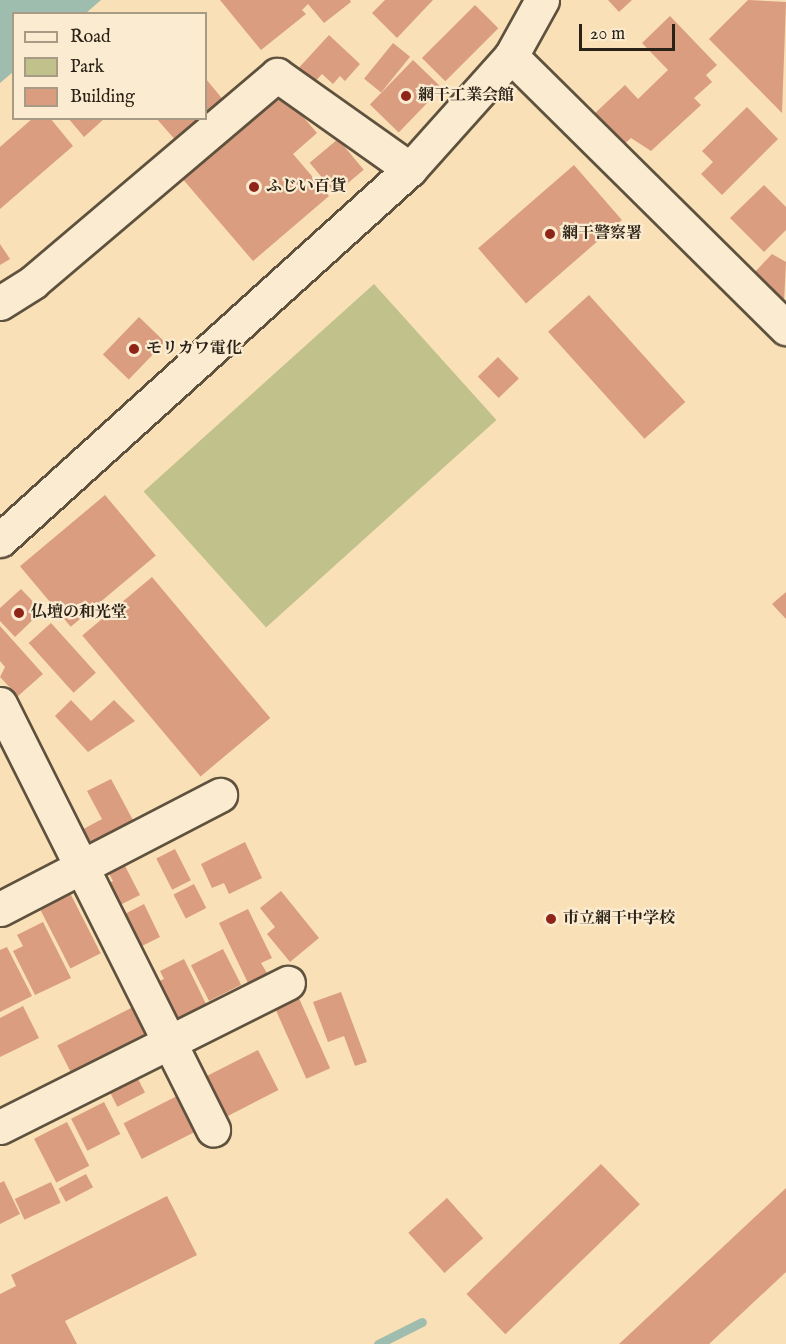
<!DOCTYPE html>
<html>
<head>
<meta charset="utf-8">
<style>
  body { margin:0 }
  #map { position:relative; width:786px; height:1344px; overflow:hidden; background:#f9e0b6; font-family:"IM FELL English","Noto Serif JP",serif }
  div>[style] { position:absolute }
  .green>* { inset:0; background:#c1c18b; transform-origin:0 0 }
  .water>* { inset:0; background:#9ebdae }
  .stream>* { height:9px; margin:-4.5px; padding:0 4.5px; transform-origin:4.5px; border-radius:4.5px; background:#9ebdae }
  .building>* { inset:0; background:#da9d7f; transform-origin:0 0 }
  .roads { filter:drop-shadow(2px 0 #5e523f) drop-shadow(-2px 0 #5e523f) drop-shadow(0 2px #5e523f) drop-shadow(0 -2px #5e523f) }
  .minor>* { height:33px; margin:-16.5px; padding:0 16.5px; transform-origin:16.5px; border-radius:16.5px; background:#fbebd0 }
  .dots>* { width:16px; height:16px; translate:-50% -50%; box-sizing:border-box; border:3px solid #fbebd0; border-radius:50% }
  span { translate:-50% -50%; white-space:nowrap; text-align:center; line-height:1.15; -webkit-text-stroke:4.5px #fbebd0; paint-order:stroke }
  .poi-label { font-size:16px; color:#2b2217; font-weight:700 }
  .left { translate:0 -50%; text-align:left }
  .legend { position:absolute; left:12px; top:12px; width:195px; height:108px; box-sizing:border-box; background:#fbebd0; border:2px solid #a89b86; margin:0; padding:8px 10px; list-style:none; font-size:18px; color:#2b2217 }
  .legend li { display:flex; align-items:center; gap:12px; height:30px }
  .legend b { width:30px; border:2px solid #a89b86 }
  .scale { position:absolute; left:579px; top:24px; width:96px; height:27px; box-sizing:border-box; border:3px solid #2b2217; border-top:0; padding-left:8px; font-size:18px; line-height:21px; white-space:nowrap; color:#2b2217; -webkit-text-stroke:4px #fbebd0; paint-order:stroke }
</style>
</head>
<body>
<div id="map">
  <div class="green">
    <div style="left:374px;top:284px;width:183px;height:310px;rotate:48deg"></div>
  </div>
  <div class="water">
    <div style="clip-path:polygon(0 0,101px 0,86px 13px,14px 14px,13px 72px,0 83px)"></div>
  </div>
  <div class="stream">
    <div style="left:378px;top:1344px;width:49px;rotate:-26.6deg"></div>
  </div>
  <div class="building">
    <div style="clip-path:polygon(220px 0,350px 0,351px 2px,324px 23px,308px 4px,302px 10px,306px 14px,261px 50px)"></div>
    <div style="clip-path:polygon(385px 0,433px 0,397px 38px,372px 13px)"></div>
    <div style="clip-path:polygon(608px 0,632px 0,619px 12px)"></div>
    <div style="clip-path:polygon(748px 0,786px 2px,782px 113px,709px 39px)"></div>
    <div style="left:475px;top:5px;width:33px;height:75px;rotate:45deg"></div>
    <div style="clip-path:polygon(670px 16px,717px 65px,706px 75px,712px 82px,694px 98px,701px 105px,651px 151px,631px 138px,622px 146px,593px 115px,625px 85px,638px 99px,668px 70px,642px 43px)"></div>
    <div style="clip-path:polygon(329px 35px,360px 64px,345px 81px,340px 76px,333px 84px,322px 74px,311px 86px,295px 72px)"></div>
    <div style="left:393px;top:43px;width:22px;height:46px;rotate:39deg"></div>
    <div style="left:413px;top:60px;width:40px;height:62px;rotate:44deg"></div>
    <div style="clip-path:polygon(206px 79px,225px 102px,178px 143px,156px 118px,206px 118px)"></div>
    <div style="clip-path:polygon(281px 91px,317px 133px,293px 154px,329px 196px,253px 261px,181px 177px)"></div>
    <div style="clip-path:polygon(747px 107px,778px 139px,722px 195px,701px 174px,713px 162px,702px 151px)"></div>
    <div style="clip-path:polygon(33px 118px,50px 118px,73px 146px,0 209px,0 147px)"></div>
    <div style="clip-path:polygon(68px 118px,105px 118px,84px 137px)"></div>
    <div style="left:338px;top:139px;width:40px;height:37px;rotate:50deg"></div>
    <div style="left:574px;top:165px;width:73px;height:127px;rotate:49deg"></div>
    <div style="clip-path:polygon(764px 185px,786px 207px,786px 230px,764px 252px,730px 218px)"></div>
    <div style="clip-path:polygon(0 244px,10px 259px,0 265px)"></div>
    <div style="clip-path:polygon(772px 254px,786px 262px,784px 302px,755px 272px)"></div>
    <div style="left:589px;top:295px;width:144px;height:55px;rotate:48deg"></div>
    <div style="left:139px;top:317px;width:36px;height:52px;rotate:44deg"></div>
    <div style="left:498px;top:357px;width:30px;height:28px;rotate:46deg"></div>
    <div style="left:105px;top:495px;width:79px;height:111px;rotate:50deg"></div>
    <div style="left:152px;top:577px;width:184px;height:91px;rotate:50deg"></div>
    <div style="clip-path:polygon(21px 589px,42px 611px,15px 637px,0 621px,0 608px)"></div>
    <div style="clip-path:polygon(786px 592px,786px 619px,772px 604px)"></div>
    <div style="left:51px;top:623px;width:67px;height:30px;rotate:48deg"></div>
    <div style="clip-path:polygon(0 626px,43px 674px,18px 696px,0 677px,5px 667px,0 661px)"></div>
    <div style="clip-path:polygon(71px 700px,91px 721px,114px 700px,135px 721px,88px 752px,55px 716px)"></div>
    <div style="clip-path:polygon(111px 779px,134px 822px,84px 848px,76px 833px,102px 819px,87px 791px)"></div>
    <div style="clip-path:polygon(245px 842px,262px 878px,229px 894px,224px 883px,212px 888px,201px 864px)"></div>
    <div style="left:175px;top:849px;width:35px;height:21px;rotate:63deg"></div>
    <div style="clip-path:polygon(124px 864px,140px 895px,112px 909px,101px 887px,113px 881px,108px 872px)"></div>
    <div style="left:194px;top:884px;width:27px;height:23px;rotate:63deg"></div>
    <div style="left:68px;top:889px;width:72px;height:34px;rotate:63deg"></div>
    <div style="clip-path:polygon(281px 891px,319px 938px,290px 962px,267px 934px,275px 927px,260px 908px)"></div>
    <div style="clip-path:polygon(144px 904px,160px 937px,132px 951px,121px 916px)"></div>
    <div style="clip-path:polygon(248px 909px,272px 958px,261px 963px,267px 973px,248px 983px,219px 923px)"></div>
    <div style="clip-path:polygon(43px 922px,71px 978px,35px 995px,13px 951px,23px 946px,17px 935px)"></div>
    <div style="clip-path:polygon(7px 947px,32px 996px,0 1012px,0 950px)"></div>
    <div style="left:223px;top:949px;width:40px;height:36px;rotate:63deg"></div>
    <div style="clip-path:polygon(184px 959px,207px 1006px,178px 1021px,170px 1006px,160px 1011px,148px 986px,164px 979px,160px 971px)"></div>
    <div style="clip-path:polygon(341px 992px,367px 1062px,355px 1066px,344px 1036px,328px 1042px,313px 1002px)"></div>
    <div style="left:298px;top:996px;width:79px;height:26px;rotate:66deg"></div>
    <div style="clip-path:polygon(23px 1006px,39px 1038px,0 1057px,0 1018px)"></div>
    <div style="left:133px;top:1007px;width:30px;height:85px;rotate:63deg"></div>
    <div style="left:258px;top:1050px;width:45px;height:59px;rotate:63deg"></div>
    <div style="left:135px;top:1073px;width:22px;height:31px;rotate:63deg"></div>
    <div style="left:177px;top:1096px;width:40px;height:60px;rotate:63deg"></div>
    <div style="left:104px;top:1102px;width:36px;height:37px;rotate:63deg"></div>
    <div style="left:67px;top:1122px;width:49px;height:37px;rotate:63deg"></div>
    <div style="left:601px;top:1164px;width:56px;height:187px;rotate:46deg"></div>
    <div style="left:86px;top:1174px;width:15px;height:31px;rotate:62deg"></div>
    <div style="clip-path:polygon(4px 1181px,20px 1214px,0 1224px,0 1183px)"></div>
    <div style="left:51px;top:1182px;width:23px;height:40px;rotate:65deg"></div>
    <div style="clip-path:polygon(786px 1188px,786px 1272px,709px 1344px,619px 1344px)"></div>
    <div style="clip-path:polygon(167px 1196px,197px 1255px,65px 1321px,77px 1344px,0 1344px,0 1294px,16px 1286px,11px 1275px)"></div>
    <div style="left:447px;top:1198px;width:54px;height:52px;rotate:48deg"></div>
  </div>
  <div class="roads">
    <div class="minor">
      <div style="left:511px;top:56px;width:387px;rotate:44.7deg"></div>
      <div style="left:0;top:303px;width:39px;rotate:-32deg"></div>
      <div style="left:33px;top:282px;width:320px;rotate:-40.3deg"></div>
      <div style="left:277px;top:75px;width:163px;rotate:35.3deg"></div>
      <div style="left:0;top:540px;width:553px;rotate:-42.14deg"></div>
      <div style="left:410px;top:169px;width:152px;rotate:-48.2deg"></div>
      <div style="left:511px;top:56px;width:64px;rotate:-61deg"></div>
      <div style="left:0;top:704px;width:476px;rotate:63.4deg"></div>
      <div style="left:0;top:909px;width:248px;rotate:-27.4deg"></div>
      <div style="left:0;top:1127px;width:322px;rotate:-26.6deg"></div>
    </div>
  </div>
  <div class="dots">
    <div style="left:406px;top:96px;background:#8f2418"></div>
    <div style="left:254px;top:187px;background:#8f2418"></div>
    <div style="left:550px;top:234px;background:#8f2418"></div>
    <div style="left:134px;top:349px;background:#8f2418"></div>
    <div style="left:19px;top:613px;background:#8f2418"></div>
    <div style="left:551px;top:919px;background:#8f2418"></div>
  </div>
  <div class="poi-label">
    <span class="left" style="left:418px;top:96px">網干工業会館</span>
    <span class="left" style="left:266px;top:187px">ふじい百貨</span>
    <span class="left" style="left:562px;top:234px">網干警察署</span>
    <span class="left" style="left:146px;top:349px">モリカワ電化</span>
    <span class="left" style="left:31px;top:613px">仏壇の和光堂</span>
    <span class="left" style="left:563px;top:919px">市立網干中学校</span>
  </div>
  <ul class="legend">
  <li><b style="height:8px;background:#fbebd0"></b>Road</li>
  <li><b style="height:16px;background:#c1c18b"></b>Park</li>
  <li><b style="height:16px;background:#da9d7f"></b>Building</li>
  </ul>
  <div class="scale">20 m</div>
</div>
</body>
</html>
